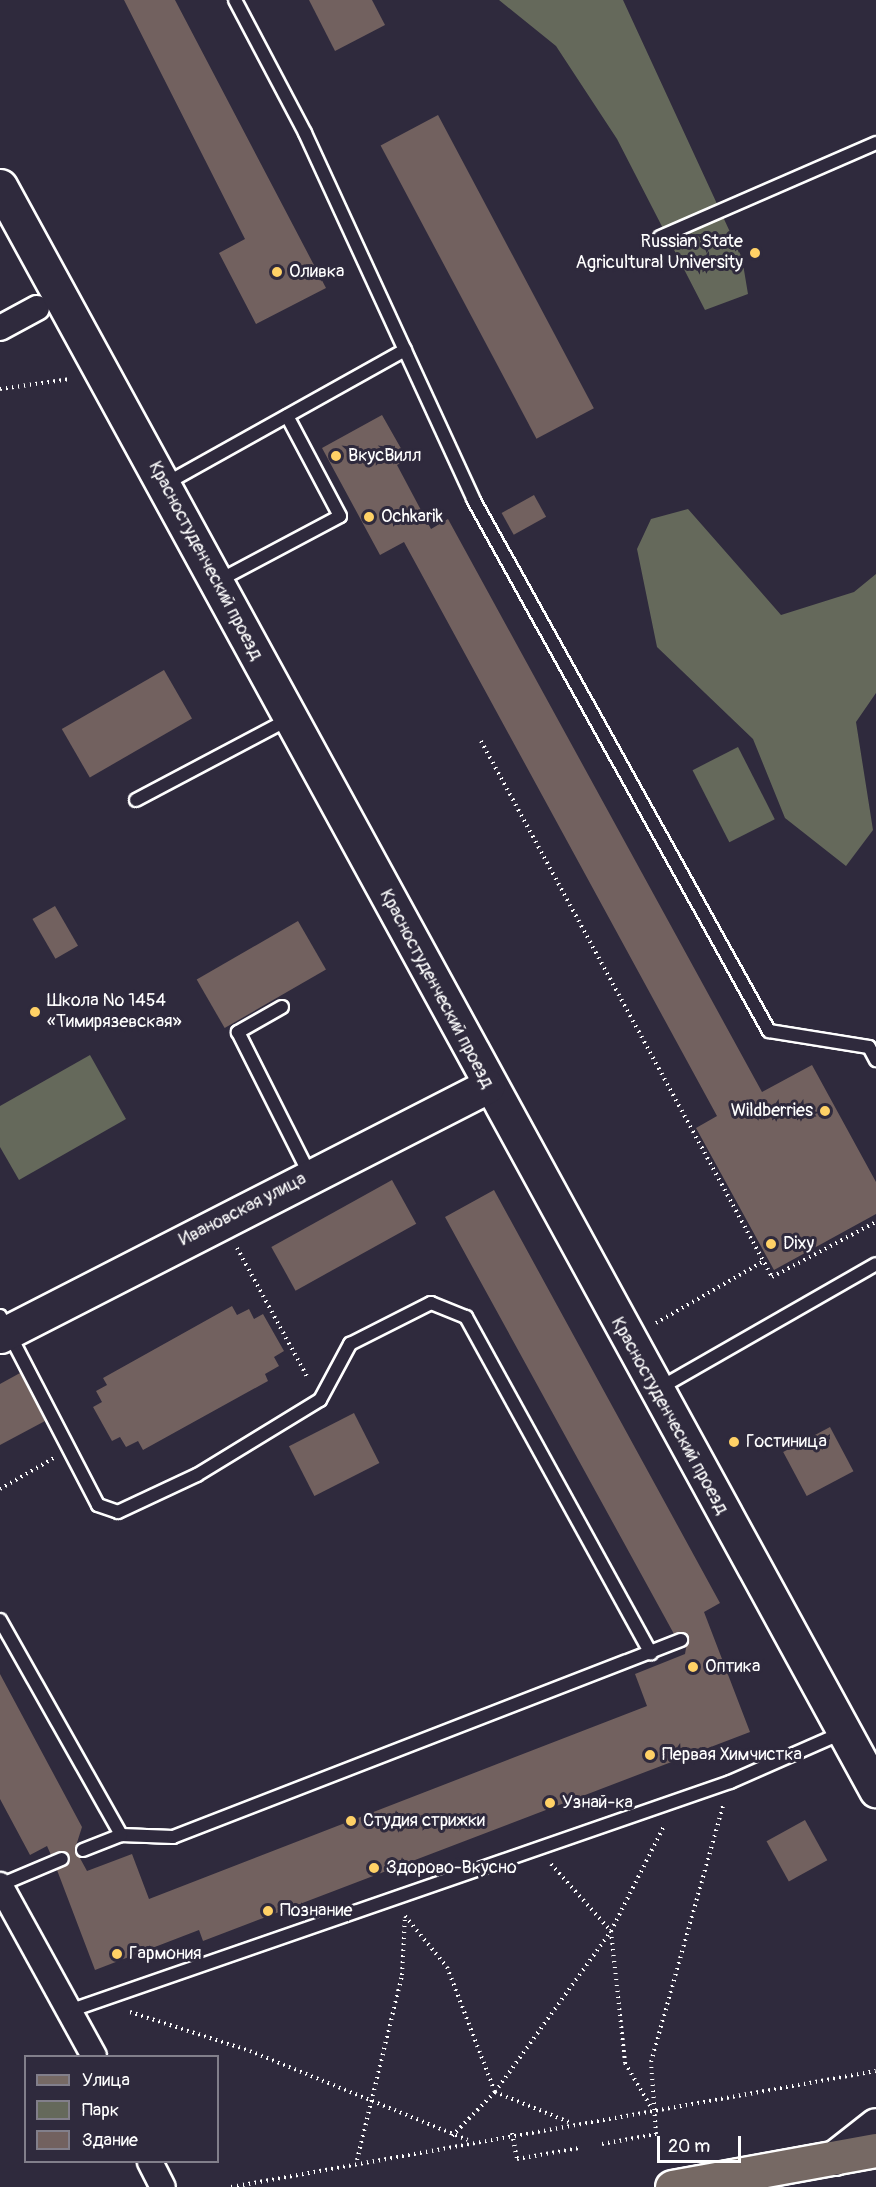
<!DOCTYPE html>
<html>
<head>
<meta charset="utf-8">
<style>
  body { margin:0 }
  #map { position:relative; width:876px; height:2187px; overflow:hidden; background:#2f2a3d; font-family:Pangolin,sans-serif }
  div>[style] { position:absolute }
  .green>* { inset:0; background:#65695b; transform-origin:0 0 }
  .building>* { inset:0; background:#72615f; transform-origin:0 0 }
  .path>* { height:4px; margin-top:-2px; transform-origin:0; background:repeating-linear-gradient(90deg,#fff 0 1.5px,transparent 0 6px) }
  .roads { filter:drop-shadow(2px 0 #fff) drop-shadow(-2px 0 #fff) drop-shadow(0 2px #fff) drop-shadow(0 -2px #fff) }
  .lane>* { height:12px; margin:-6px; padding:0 6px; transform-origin:6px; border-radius:6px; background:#2f2a3d }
  .street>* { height:24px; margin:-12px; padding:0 12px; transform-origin:12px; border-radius:12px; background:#2f2a3d }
  .secondary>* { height:33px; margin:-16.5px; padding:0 16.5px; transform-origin:16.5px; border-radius:16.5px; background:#2f2a3d }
  .primary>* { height:33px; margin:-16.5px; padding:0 16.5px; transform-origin:16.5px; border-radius:16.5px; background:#766964 }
  .dots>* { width:16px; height:16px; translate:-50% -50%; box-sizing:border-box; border:3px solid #2f2a3d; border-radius:50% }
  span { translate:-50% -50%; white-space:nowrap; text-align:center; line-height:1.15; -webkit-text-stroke:6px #2f2a3d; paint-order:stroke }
  .poi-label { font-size:18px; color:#fff }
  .right { translate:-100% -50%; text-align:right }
  .left { translate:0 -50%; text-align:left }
  .street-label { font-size:18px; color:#fff }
  .legend { position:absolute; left:24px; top:2055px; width:195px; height:108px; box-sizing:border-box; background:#2f2a3d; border:2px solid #827f8b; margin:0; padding:8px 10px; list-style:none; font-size:18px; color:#fff }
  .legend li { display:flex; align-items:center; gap:12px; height:30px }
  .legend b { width:30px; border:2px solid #827f8b }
  .scale { position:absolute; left:657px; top:2136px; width:84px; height:27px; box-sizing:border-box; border:3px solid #fff; border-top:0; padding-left:8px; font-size:18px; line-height:21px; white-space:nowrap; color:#fff; -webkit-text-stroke:4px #2f2a3d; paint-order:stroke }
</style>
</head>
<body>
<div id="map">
  <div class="green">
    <div style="clip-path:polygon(499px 0,623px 0,742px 258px,748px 294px,705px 310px,617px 139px,556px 46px)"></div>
    <div style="clip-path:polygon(688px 509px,781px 615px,854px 592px,876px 574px,876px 693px,856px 722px,873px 830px,846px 866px,785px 818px,753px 739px,657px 647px,637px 549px,651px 519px)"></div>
    <div style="left:738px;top:747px;width:81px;height:51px;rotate:63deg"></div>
    <div style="clip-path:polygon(90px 1055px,126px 1119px,19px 1180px,0 1147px,0 1106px)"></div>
  </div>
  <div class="building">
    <div style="clip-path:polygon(124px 0,175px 0,326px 288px,256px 324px,219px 253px,245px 239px)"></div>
    <div style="clip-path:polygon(309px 0,372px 0,385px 25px,335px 51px)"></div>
    <div style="left:438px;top:115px;width:332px;height:65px;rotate:62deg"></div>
    <div style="clip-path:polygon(382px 415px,407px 459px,397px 465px,431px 529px,448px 519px,762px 1092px,812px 1065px,876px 1182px,876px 1214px,774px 1270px,696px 1128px,717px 1116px,404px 542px,380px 555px,322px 448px)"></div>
    <div style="left:534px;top:495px;width:25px;height:37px;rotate:61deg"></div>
    <div style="left:164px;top:670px;width:56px;height:118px;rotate:60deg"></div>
    <div style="left:55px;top:906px;width:46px;height:26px;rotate:60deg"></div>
    <div style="left:298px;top:921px;width:56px;height:117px;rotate:60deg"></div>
    <div style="left:392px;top:1180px;width:50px;height:138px;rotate:61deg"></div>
    <div style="clip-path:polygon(494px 1190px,720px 1603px,704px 1612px,750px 1732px,203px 1941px,199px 1930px,95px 1970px,57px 1870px,68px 1864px,69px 1855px,62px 1851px,51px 1855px,47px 1846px,30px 1855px,0 1799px,0 1674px,82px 1827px,75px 1849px,87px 1871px,132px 1854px,149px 1899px,647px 1706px,635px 1674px,685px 1654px,688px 1636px,674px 1634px,445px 1217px)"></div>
    <div style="clip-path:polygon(232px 1306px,237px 1315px,249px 1309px,254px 1319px,263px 1314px,284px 1351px,274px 1357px,279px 1366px,265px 1374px,268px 1381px,143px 1450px,138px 1441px,126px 1447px,120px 1437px,112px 1441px,93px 1407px,102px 1402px,96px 1391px,107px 1385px,103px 1378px)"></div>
    <div style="clip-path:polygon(20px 1373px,45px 1421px,0 1445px,0 1384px)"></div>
    <div style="left:354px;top:1413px;width:56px;height:73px;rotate:63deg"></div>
    <div style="left:830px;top:1427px;width:50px;height:53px;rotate:62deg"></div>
    <div style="left:805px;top:1820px;width:46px;height:44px;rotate:61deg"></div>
  </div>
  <div class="path">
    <div style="left:0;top:389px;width:71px;rotate:-8.1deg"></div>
    <div style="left:481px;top:741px;width:610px;rotate:61.5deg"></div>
    <div style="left:772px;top:1277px;width:118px;rotate:-27.9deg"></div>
    <div style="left:237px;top:1248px;width:148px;rotate:61.4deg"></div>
    <div style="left:656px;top:1323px;width:122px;rotate:-29.9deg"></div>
    <div style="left:0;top:1489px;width:62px;rotate:-29.9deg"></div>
    <div style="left:551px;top:1864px;width:90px;rotate:48.2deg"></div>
    <div style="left:611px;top:1931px;width:133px;rotate:83.9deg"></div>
    <div style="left:625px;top:2063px;width:51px;rotate:59.4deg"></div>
    <div style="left:405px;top:1916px;width:66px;rotate:50.5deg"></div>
    <div style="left:447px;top:1967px;width:134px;rotate:69deg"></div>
    <div style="left:495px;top:2092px;width:80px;rotate:22.1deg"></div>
    <div style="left:130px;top:2012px;width:126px;rotate:18deg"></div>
    <div style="left:250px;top:2051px;width:235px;rotate:22.2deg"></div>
    <div style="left:512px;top:2133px;width:26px;rotate:79deg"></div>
    <div style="left:517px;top:2159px;width:63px;rotate:-10.1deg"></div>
    <div style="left:452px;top:2136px;width:62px;rotate:-45.7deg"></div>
    <div style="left:495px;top:2092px;width:198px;rotate:-54.2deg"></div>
    <div style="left:611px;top:1931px;width:118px;rotate:-63.2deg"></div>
    <div style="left:602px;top:2144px;width:55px;rotate:-10.5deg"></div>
    <div style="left:656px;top:2134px;width:72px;rotate:-94deg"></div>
    <div style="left:651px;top:2062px;width:266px;rotate:-74.3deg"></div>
    <div style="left:357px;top:2160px;width:190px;rotate:-76.3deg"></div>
    <div style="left:402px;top:1975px;width:57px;rotate:-87deg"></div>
    <div style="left:231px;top:2187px;width:655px;rotate:-10.2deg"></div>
  </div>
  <div class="roads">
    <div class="lane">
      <div style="left:235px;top:0;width:150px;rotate:62.2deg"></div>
      <div style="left:305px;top:133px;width:403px;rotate:65.3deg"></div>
      <div style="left:473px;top:499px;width:609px;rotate:60.91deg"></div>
      <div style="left:769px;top:1031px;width:101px;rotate:9.1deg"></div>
      <div style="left:869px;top:1047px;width:15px;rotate:62deg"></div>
      <div style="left:660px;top:237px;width:236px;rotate:-23.5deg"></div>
      <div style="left:165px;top:484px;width:275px;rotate:-29.2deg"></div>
      <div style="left:218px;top:581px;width:138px;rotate:-28deg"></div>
      <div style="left:340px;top:516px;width:113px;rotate:-117.9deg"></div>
      <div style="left:136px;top:800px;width:173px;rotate:-27.9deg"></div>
      <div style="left:282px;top:1007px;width:51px;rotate:150.4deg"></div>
      <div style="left:238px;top:1032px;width:160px;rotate:63.3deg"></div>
      <div style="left:0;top:1316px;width:213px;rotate:62.6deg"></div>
      <div style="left:98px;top:1505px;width:21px;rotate:19deg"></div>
      <div style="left:118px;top:1512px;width:87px;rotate:-25.1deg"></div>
      <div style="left:197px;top:1475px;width:144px;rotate:-31.4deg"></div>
      <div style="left:320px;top:1400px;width:64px;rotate:-61.8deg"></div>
      <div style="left:350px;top:1344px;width:91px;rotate:-26.8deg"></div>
      <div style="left:431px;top:1303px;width:38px;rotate:22deg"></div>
      <div style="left:466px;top:1317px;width:384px;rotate:61.2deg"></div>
      <div style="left:658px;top:1389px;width:251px;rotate:-29.8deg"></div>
      <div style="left:0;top:1620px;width:247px;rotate:60.6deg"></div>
      <div style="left:121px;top:1835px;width:52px;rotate:2.2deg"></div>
      <div style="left:173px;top:1837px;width:545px;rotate:-21.2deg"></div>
      <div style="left:83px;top:1850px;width:41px;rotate:-21.5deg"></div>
      <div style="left:0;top:1885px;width:67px;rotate:-22.8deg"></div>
      <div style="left:69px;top:2011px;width:700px;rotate:-19.11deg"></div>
      <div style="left:730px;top:1782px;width:124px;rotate:-23.7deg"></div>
    </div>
    <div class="street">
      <div style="left:0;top:328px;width:42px;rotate:-28.4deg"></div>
      <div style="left:0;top:1885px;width:195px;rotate:61.2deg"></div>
      <div style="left:150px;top:2162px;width:28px;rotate:63deg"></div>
    </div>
    <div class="secondary">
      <div style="left:0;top:186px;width:1828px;rotate:61.36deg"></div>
      <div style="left:0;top:1336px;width:548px;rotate:-27.13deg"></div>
      <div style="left:834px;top:2158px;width:53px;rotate:-38.2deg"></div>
    </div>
    <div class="primary">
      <div style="left:672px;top:2187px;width:207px;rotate:-10.3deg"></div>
    </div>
  </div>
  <div class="dots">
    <div style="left:755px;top:253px;background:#ffd166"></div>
    <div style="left:277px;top:272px;background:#ffd166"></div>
    <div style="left:336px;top:456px;background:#ffd166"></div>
    <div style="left:369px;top:517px;background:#ffd166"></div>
    <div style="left:35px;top:1012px;background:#ffd166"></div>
    <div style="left:825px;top:1111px;background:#ffd166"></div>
    <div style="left:771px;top:1244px;background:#ffd166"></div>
    <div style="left:734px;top:1442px;background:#ffd166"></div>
    <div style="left:693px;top:1667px;background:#ffd166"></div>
    <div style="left:650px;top:1755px;background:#ffd166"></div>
    <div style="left:550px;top:1803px;background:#ffd166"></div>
    <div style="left:351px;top:1821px;background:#ffd166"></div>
    <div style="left:374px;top:1868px;background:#ffd166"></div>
    <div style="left:268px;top:1911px;background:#ffd166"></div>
    <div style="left:117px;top:1954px;background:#ffd166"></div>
  </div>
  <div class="poi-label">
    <span class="right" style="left:743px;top:253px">Russian State<br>Agricultural University</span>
    <span class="left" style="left:289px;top:272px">Оливка</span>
    <span class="left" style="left:348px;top:456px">ВкусВилл</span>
    <span class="left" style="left:381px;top:517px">Ochkarik</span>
    <span class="left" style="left:47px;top:1012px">Школа № 1454<br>«Тимирязевская»</span>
    <span class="right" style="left:813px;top:1111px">Wildberries</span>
    <span class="left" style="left:783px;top:1244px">Dixy</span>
    <span class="left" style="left:746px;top:1442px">Гостиница</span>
    <span class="left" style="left:705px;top:1667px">Оптика</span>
    <span class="left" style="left:662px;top:1755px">Первая Химчистка</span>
    <span class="left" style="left:562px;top:1803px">Узнай-ка</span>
    <span class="left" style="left:363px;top:1821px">Студия стрижки</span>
    <span class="left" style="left:386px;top:1868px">Здорово-Вкусно</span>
    <span class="left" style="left:280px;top:1911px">Познание</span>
    <span class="left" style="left:129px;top:1954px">Гармония</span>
  </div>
  <div class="street-label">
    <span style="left:205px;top:561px;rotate:62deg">Красностуденческий проезд</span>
    <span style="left:436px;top:989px;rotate:62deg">Красностуденческий проезд</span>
    <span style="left:243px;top:1210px;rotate:-27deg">Ивановская улица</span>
    <span style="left:669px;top:1416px;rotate:61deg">Красностуденческий проезд</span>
  </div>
  <ul class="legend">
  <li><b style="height:8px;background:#766964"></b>Улица</li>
  <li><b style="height:16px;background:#65695b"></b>Парк</li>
  <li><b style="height:16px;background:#72615f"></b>Здание</li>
  </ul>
  <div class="scale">20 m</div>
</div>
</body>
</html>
